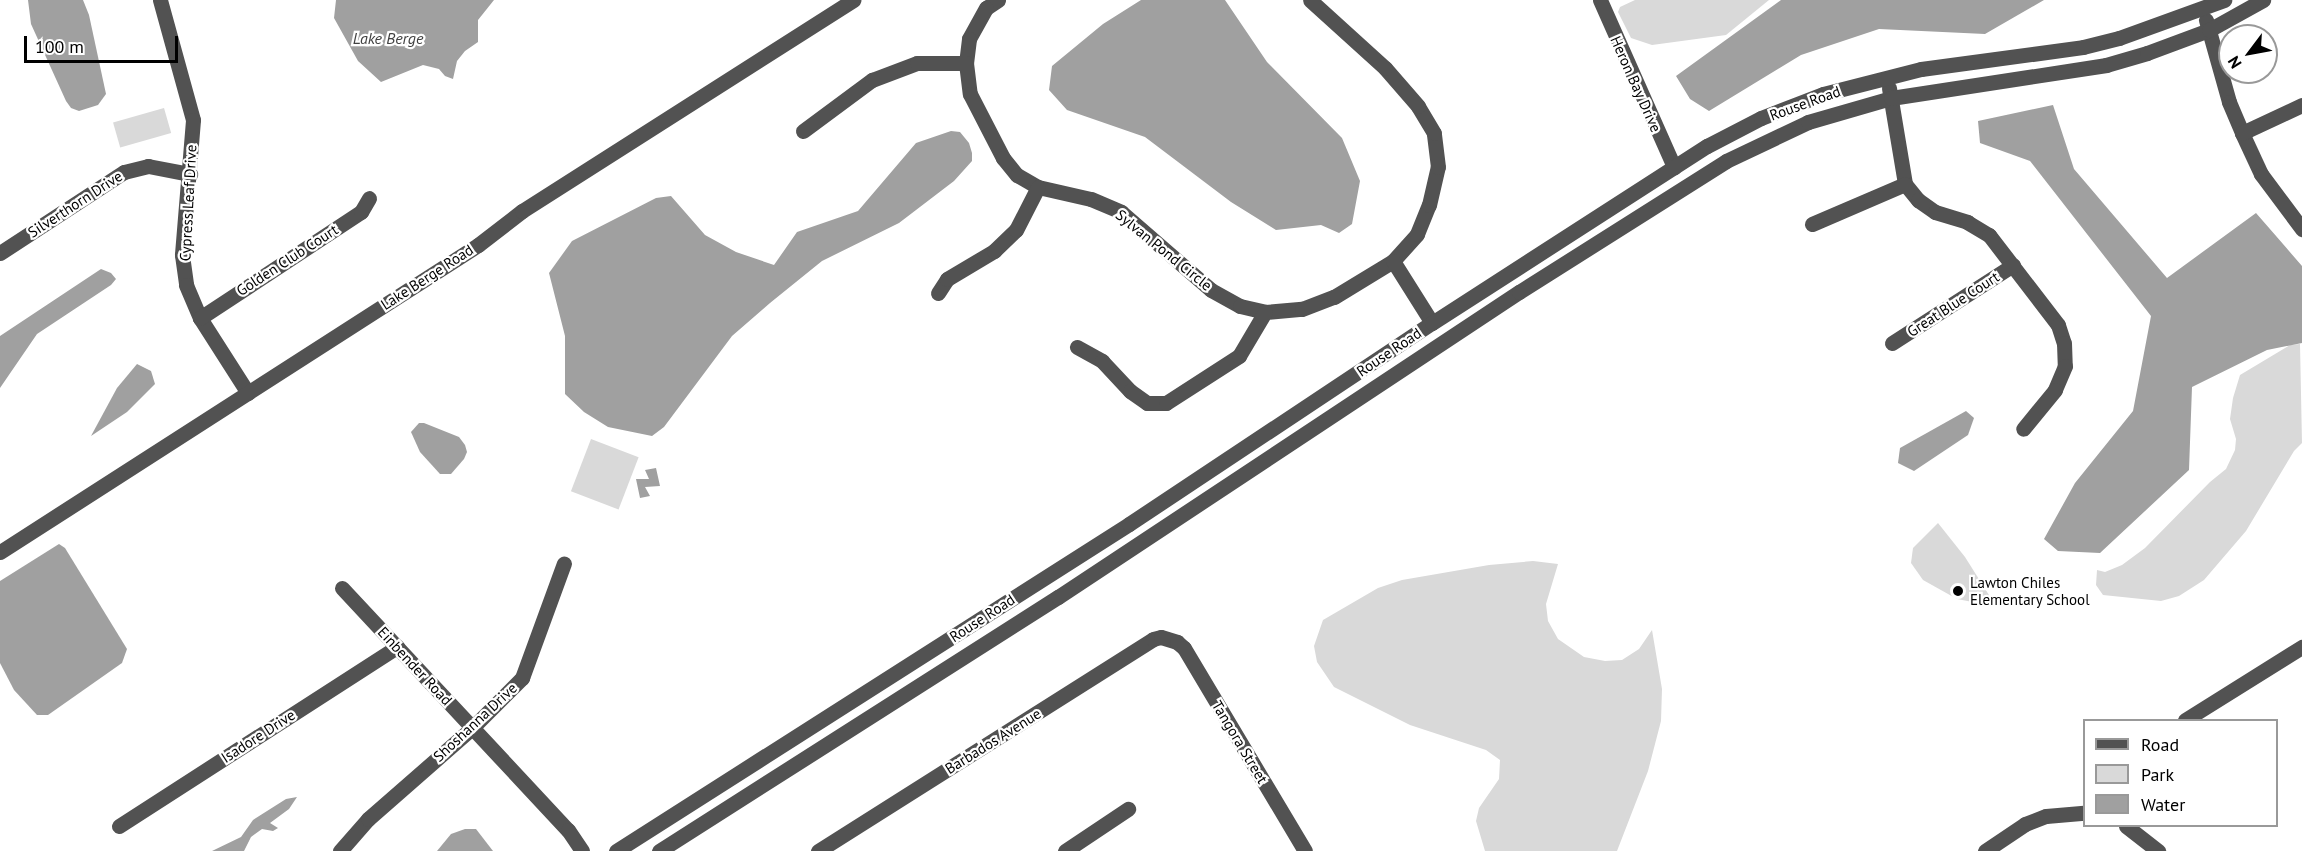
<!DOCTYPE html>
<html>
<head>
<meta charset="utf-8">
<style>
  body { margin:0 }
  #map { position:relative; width:2302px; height:851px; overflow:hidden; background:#fff; font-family:"PT Sans",sans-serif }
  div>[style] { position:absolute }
  .green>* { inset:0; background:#d9d9d9; transform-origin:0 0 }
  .water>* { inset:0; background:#a0a0a0 }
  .minor>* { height:15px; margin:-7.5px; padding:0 7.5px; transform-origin:7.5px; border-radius:7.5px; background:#525252 }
  .dots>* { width:16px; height:16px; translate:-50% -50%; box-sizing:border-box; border:3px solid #fff; border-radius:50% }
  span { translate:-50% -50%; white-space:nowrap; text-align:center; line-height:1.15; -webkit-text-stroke:4.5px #fff; paint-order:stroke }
  .street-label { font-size:15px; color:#000 }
  .poi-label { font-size:15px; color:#000 }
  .left { translate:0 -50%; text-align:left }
  .water-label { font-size:16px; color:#414141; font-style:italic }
  .legend { position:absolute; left:2083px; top:719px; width:195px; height:108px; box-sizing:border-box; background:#fff; border:2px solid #999; margin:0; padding:8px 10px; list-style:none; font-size:18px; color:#000 }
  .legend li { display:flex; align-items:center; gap:12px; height:30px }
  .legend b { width:30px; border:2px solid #999 }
  .north { position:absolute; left:2218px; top:24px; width:60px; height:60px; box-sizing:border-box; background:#fff; border:2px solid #999; border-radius:50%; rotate:238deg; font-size:16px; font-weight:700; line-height:24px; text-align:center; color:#000 }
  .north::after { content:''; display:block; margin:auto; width:21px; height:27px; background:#000; clip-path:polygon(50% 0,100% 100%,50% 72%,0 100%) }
  .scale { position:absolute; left:24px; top:36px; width:154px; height:27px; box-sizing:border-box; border:3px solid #000; border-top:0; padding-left:8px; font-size:18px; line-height:21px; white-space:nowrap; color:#000; -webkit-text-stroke:4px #fff; paint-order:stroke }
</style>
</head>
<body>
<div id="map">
  <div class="green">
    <div style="clip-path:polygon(1635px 0,1769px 0,1726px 35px,1652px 45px,1631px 38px,1618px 12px,1620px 7px)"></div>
    <div style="left:164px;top:108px;width:26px;height:53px;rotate:74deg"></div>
    <div style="clip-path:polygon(2300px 344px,2302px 443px,2294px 451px,2246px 531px,2204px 580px,2179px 596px,2161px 601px,2103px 595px,2096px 585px,2097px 570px,2105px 572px,2122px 565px,2145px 548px,2210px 482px,2226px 469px,2235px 450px,2236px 439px,2230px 419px,2233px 398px,2240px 375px,2290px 345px)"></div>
    <div style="left:591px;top:439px;width:51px;height:56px;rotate:21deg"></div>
    <div style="clip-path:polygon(1938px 523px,1965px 557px,1994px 603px,1983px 604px,1957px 599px,1923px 580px,1911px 563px,1913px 548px)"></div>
    <div style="clip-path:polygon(1533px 561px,1558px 564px,1546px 604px,1548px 621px,1558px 639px,1584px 657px,1605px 661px,1622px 660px,1639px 649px,1652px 630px,1662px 689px,1661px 721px,1648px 771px,1617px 851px,1485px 851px,1476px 821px,1479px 808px,1499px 779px,1500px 760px,1486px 750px,1410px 725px,1334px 687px,1317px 662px,1314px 646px,1323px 620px,1378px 588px,1402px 580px,1489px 565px)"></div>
  </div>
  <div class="water">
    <div style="clip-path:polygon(28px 0,83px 0,89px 15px,106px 94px,98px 105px,79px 111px,71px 108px,66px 101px,31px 24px)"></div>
    <div style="clip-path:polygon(336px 0,494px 0,478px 20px,478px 42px,465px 51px,457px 61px,453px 79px,445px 76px,439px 69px,423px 65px,381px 82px,358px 61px,334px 18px)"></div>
    <div style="clip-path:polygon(1141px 0,1225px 0,1267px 62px,1342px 138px,1360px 181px,1352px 224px,1339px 233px,1321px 225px,1276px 230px,1231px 202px,1145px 137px,1067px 110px,1049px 90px,1052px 66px,1103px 24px)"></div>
    <div style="clip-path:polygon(1781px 0,2044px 0,1985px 34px,1879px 29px,1801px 55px,1709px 111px,1690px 99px,1676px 76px)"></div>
    <div style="clip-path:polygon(2053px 105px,2074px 169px,2167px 278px,2256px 213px,2302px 266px,2302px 343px,2267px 350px,2192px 387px,2189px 470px,2100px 553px,2058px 551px,2044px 539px,2075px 483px,2133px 411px,2151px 316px,2030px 161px,1980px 143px,1978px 121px)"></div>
    <div style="clip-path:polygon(951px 131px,960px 132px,969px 143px,972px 153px,972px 161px,954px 181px,899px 223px,822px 261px,770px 303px,732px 336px,664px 427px,652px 436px,608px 427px,584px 412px,565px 394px,565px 336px,549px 273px,572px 241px,656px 198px,671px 196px,705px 235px,736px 252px,774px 265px,797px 232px,858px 211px,916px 143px)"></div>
    <div style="clip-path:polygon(101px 269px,111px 273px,116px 279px,111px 285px,37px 334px,0 388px,0 336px)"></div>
    <div style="clip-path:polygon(137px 364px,151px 371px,155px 384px,127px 412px,91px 436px,117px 388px)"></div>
    <div style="clip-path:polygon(1966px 411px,1974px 418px,1968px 435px,1914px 471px,1898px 463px,1900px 448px)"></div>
    <div style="clip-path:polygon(419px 423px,424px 423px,459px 437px,465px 445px,467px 452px,464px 459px,451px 474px,440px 474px,420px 452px,411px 432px)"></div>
    <div style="clip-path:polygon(656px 468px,660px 486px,645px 487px,650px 496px,640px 498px,636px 479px,649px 479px,645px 470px)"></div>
    <div style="clip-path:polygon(59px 544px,65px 548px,127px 649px,122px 663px,48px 715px,37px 715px,14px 690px,0 663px,0 581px)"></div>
    <div style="clip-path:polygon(297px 797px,289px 809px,270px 823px,278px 828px,273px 831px,262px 829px,251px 837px,244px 851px,212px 851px,241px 837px,253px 820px,286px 799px)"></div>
    <div style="clip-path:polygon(465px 829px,476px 829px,493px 851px,437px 851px,451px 834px)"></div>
  </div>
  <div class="minor">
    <div style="left:160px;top:0;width:124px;rotate:74.6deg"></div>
    <div style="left:193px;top:120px;width:135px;rotate:94.7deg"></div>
    <div style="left:182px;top:255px;width:30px;rotate:82deg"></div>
    <div style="left:186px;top:285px;width:36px;rotate:67deg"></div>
    <div style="left:200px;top:318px;width:89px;rotate:57.4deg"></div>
    <div style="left:998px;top:0;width:14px;rotate:146deg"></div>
    <div style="left:986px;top:8px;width:35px;rotate:119deg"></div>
    <div style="left:969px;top:39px;width:24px;rotate:97deg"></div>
    <div style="left:966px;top:63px;width:31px;rotate:83deg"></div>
    <div style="left:970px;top:94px;width:72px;rotate:62.7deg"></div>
    <div style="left:1003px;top:158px;width:22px;rotate:51deg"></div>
    <div style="left:1017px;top:175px;width:24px;rotate:30deg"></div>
    <div style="left:1038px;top:187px;width:54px;rotate:12.8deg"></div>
    <div style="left:1091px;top:199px;width:33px;rotate:23deg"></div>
    <div style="left:1121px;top:212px;width:119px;rotate:40.9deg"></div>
    <div style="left:1211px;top:290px;width:33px;rotate:29deg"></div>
    <div style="left:1240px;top:306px;width:26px;rotate:13deg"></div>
    <div style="left:1265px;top:312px;width:37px;rotate:-5deg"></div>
    <div style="left:1302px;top:309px;width:34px;rotate:-21deg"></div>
    <div style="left:1334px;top:297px;width:69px;rotate:-31.4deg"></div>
    <div style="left:1393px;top:261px;width:36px;rotate:-48deg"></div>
    <div style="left:1417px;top:234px;width:31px;rotate:-68deg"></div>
    <div style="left:1429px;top:205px;width:39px;rotate:-77deg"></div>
    <div style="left:1438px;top:167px;width:34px;rotate:-97deg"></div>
    <div style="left:1434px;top:133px;width:31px;rotate:-121deg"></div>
    <div style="left:1418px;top:106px;width:50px;rotate:-131deg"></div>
    <div style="left:1385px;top:68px;width:101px;rotate:-137.8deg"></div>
    <div style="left:1600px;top:0;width:183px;rotate:66.1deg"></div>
    <div style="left:2206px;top:20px;width:85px;rotate:74.3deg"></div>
    <div style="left:2229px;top:102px;width:34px;rotate:67deg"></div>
    <div style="left:2242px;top:133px;width:45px;rotate:65.1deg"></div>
    <div style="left:2261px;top:174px;width:69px;rotate:53.3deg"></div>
    <div style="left:1889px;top:88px;width:97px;rotate:80.5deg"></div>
    <div style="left:1905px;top:184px;width:21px;rotate:51deg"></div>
    <div style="left:1918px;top:200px;width:21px;rotate:35deg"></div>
    <div style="left:1935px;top:212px;width:34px;rotate:17deg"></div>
    <div style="left:1967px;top:222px;width:26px;rotate:31deg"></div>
    <div style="left:1989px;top:235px;width:113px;rotate:52.5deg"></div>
    <div style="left:2058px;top:325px;width:19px;rotate:72deg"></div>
    <div style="left:2064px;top:343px;width:23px;rotate:88deg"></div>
    <div style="left:2065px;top:366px;width:26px;rotate:113deg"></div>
    <div style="left:2055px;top:390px;width:50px;rotate:129.4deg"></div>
    <div style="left:803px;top:131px;width:86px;rotate:-36.5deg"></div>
    <div style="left:872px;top:80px;width:48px;rotate:-20.7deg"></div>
    <div style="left:917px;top:63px;width:49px"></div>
    <div style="left:2242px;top:133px;width:66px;rotate:-25deg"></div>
    <div style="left:1812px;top:224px;width:101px;rotate:-23.3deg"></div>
    <div style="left:0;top:253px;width:148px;rotate:-33.2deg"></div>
    <div style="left:124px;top:172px;width:25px;rotate:-14deg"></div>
    <div style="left:148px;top:166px;width:43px;rotate:10.8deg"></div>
    <div style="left:1393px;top:261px;width:73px;rotate:57.8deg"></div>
    <div style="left:938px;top:293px;width:17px;rotate:-57deg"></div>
    <div style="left:947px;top:279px;width:55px;rotate:-30.8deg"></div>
    <div style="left:994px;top:251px;width:30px;rotate:-44deg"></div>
    <div style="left:1016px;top:230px;width:48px;rotate:-62.9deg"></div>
    <div style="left:200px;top:318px;width:193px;rotate:-33.4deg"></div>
    <div style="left:361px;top:212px;width:16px;rotate:-60deg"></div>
    <div style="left:1892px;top:343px;width:144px;rotate:-32.8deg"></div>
    <div style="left:1077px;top:347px;width:29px;rotate:29deg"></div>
    <div style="left:1102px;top:361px;width:41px;rotate:47deg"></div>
    <div style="left:1130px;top:391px;width:21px;rotate:35deg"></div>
    <div style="left:1147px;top:403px;width:19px"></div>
    <div style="left:1166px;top:403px;width:87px;rotate:-32.8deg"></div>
    <div style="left:1239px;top:356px;width:51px;rotate:-59.4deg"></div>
    <div style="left:0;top:552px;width:568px;rotate:-32.71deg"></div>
    <div style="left:478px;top:245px;width:56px;rotate:-37.7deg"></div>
    <div style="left:522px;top:211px;width:393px;rotate:-32.5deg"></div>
    <div style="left:342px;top:588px;width:331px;rotate:47deg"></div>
    <div style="left:568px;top:830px;width:25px;rotate:56deg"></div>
    <div style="left:2185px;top:720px;width:138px;rotate:-32deg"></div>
    <div style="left:119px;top:826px;width:331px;rotate:-32.8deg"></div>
    <div style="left:2126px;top:826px;width:41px;rotate:38deg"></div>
    <div style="left:340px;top:851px;width:43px;rotate:-48.8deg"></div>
    <div style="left:368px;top:819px;width:138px;rotate:-41.2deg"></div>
    <div style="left:472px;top:728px;width:71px;rotate:-45deg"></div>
    <div style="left:522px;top:678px;width:122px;rotate:-69.9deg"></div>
    <div style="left:616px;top:851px;width:608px;rotate:-32.51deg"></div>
    <div style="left:1129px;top:524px;width:364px;rotate:-33.6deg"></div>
    <div style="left:1432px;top:323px;width:327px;rotate:-32.8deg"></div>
    <div style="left:1707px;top:146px;width:61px;rotate:-27.4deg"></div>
    <div style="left:1761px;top:118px;width:66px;rotate:-21.2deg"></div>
    <div style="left:1823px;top:94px;width:101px;rotate:-14.3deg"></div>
    <div style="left:1921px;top:69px;width:163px;rotate:-7.7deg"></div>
    <div style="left:2083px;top:47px;width:37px;rotate:-14deg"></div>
    <div style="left:2119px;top:38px;width:112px;rotate:-19.9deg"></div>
    <div style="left:659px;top:851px;width:473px;rotate:-32.5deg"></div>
    <div style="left:1058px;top:597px;width:553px;rotate:-33.49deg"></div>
    <div style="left:1519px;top:292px;width:245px;rotate:-32.3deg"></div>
    <div style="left:1726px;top:161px;width:91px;rotate:-25.4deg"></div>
    <div style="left:1808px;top:122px;width:86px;rotate:-16.1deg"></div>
    <div style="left:1891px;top:98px;width:218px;rotate:-8.7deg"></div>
    <div style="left:2106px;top:65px;width:43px;rotate:-16.3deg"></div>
    <div style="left:2147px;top:53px;width:66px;rotate:-20.4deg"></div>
    <div style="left:2209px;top:30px;width:62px;rotate:-29.1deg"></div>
    <div style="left:818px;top:851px;width:396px;rotate:-32.3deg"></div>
    <div style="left:1153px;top:639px;width:8px;rotate:-14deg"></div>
    <div style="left:1161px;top:637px;width:17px;rotate:17deg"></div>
    <div style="left:1177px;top:642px;width:9px;rotate:41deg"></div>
    <div style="left:1184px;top:648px;width:236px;rotate:59.2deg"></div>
    <div style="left:1065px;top:851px;width:76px;rotate:-33.7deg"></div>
    <div style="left:1985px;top:851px;width:48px;rotate:-34deg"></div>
    <div style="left:2025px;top:824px;width:22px;rotate:-21deg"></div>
    <div style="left:2046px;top:816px;width:38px;rotate:-5deg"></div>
  </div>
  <div class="dots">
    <div style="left:1958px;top:591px;background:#000"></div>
  </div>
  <div class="street-label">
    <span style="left:1636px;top:84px;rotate:66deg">Heron Bay Drive</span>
    <span style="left:1805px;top:103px;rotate:-20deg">Rouse Road</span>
    <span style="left:188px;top:203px;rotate:-87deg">Cypress Leaf Drive</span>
    <span style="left:75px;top:204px;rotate:-33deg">Silverthorn Drive</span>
    <span style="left:1164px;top:250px;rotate:39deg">Sylvan Pond Circle</span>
    <span style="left:287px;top:260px;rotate:-33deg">Golden Club Court</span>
    <span style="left:427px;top:277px;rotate:-33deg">Lake Berge Road</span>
    <span style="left:1953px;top:304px;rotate:-33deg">Great Blue Court</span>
    <span style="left:1389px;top:352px;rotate:-34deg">Rouse Road</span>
    <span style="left:982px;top:618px;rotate:-33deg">Rouse Road</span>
    <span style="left:415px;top:666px;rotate:47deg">Einbender Road</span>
    <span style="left:475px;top:722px;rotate:-43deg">Shoshanna Drive</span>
    <span style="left:258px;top:736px;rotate:-33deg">Isadore Drive</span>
    <span style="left:993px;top:741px;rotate:-32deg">Barbados Avenue</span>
    <span style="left:1240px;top:742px;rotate:59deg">Tangora Street</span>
  </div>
  <div class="poi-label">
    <span class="left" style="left:1970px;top:591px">Lawton Chiles<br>Elementary School</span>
  </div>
  <div class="water-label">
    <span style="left:388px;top:38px">Lake Berge</span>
  </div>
  <ul class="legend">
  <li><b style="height:8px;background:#525252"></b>Road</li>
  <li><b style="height:16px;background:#d9d9d9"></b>Park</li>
  <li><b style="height:16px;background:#a0a0a0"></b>Water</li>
  </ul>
  <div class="north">N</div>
  <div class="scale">100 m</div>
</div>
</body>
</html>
